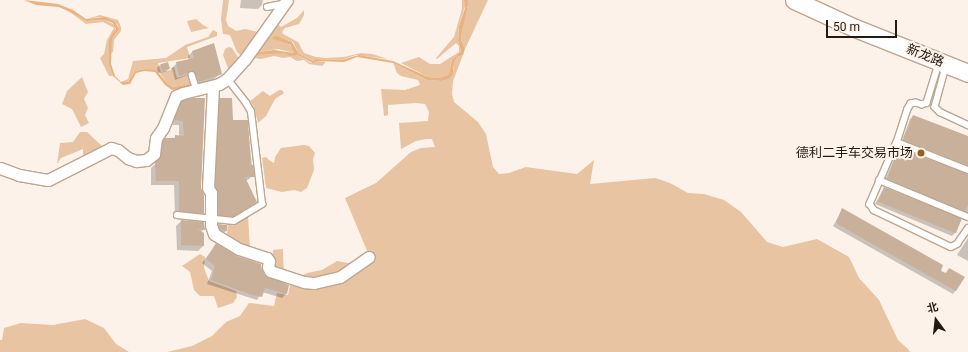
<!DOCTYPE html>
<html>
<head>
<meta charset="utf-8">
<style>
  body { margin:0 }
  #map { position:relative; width:968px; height:352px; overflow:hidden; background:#fcf2e9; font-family:Roboto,"Noto Sans SC",sans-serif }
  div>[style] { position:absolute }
  .green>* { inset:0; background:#e8c4a3 }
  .water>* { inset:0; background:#e8b380 }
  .shadow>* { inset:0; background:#0003 }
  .building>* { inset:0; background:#c8b09a; transform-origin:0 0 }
  .roads { filter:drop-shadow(1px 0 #bda690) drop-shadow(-1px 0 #bda690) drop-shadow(0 1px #bda690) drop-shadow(0 -1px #bda690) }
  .lane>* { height:5.5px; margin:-2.75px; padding:0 2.75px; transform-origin:2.75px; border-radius:2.75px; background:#fff }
  .street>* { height:11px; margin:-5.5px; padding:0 5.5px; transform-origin:5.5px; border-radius:5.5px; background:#fff }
  .primary>* { height:17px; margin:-8.5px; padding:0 8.5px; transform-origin:8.5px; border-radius:8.5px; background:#fff }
  .dots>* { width:11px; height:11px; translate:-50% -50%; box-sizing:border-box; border:2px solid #fcf2e9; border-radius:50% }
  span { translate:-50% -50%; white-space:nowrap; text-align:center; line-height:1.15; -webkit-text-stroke:4px #fcf2e9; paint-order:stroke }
  .street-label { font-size:13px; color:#231a12 }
  .poi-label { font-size:13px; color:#231a12 }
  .right { translate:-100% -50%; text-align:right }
  .north { position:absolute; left:916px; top:300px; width:40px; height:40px; -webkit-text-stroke:3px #fcf2e9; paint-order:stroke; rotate:345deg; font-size:11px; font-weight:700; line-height:16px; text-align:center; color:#231a12 }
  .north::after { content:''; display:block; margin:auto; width:14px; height:18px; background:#231a12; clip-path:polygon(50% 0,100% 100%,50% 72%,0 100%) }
  .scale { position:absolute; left:826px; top:20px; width:71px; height:18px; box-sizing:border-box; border:2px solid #231a12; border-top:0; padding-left:5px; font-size:12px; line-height:14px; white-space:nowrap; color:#231a12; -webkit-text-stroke:3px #fcf2e9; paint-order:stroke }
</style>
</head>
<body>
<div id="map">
  <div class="green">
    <div style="clip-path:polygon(223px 0,229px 0,226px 20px,228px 26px,236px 31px,245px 29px,258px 32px,241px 56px,237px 52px,230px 35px,223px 34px,221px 19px)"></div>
    <div style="clip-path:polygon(462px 0,464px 0,465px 6px,459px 26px,458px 41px,461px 51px,452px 60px,449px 74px,440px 78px,428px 77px,401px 63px,419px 57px,430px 64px,440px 64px,459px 52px,459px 46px,456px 43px,437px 59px,436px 58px,454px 37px,462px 9px)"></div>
    <div style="clip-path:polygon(468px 0,488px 0,465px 49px,461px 40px,463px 25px,468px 5px)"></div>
    <div style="clip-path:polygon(67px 10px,86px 21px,105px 20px,115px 25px,115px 31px,109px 39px,109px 66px,113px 76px,109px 76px,100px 58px,104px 54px,107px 40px,114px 28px,103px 22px,86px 24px)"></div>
    <div style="clip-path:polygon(304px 10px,304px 15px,299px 24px,285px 28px,282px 32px,283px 34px,298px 42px,304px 53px,316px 57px,326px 58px,344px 57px,361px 53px,372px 54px,388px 59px,356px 55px,342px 60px,320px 59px,313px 61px,299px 54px,293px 42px,279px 37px,278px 40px,293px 46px,294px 53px,278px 49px,258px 52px,280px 19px,278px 24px,281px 27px,297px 18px)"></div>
    <div style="clip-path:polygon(100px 15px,118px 20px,121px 27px,121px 31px,114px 40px,113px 52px,111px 53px,112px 39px,119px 29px,117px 24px,99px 17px,86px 19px)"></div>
    <div style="clip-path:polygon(196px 19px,203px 25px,209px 28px,191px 32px,187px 21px)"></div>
    <div style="clip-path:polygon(213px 30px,217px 32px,217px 36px,187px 47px,190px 58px,158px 63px,161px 72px,171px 70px,171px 68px,174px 67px,177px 78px,190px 74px,192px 84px,173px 87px,168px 84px,159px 72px,145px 69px,135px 71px,128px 82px,121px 82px,128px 79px,133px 61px,166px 58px,185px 45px,208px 37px)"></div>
    <div style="clip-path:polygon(229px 47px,232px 48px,239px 59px,229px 71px,223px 55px,225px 49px)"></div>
    <div style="clip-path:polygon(280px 52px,288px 55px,297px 55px,311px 63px,317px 61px,326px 62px,322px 66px,309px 64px,304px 60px,297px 61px,290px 57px,283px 58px,274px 56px,261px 59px,254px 58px,256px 55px)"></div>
    <div style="clip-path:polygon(463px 55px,453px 81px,452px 94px,454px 102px,478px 122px,486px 134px,493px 167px,499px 174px,509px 173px,526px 167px,577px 174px,594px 160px,590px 184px,655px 178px,670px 183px,688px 193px,704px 194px,724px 200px,741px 212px,767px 242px,783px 247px,817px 239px,849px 257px,859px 278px,879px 300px,898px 340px,908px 349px,910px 352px,167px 352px,192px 346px,212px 336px,226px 322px,240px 316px,249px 303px,274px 306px,277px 293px,288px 295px,291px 280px,317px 285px,368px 253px,345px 198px,376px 183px,411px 152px,421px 148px,435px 147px,432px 139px,426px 139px,416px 141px,401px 149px,399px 123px,428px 121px,429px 112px,425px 104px,416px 103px,388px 105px,388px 115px,384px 116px,381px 89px,405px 90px,420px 85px,418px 80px,401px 76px,397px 73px,393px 63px,427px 80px,442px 81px,449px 79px,454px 69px,454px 63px,457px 57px)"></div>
    <div style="clip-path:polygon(82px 77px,88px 92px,84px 99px,88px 108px,85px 115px,89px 123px,81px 127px,72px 109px,62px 104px,67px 91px)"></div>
    <div style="clip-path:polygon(279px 90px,282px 90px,284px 93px,275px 99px,266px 116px,258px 123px,254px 107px,250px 101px,263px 91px,270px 96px)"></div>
    <div style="clip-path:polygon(80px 132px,87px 132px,102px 146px,83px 159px,83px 149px,61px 158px,57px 164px,60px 143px,73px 142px)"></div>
    <div style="clip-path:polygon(304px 145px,309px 146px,315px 153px,313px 159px,314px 170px,307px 188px,301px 192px,294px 190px,282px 192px,266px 188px,262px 158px,266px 157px,269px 160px,274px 163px,275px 157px,281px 148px)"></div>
    <div style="clip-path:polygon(248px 215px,250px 250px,228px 236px,227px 234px,228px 222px)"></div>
    <div style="clip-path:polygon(283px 249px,283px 253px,284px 273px,273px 268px,272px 259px,273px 250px)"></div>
    <div style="clip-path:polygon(200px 254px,205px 257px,204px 268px,209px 281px,236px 291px,237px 297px,233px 303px,218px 308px,214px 296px,200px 296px,194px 290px,190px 272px,182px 266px)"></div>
    <div style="clip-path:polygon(337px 261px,348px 263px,357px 262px,324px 279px,299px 277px,307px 273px,322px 270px)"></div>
    <div style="clip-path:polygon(85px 319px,104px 328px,116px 344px,129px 352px,0 352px,0 340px,2px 340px,4px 328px,21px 323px,53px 325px)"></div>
  </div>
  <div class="water">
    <div style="clip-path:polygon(24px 0,58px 4px,73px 10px,86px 19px,105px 17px,115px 22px,119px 29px,112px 39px,111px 64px,115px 76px,121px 82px,128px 82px,135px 71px,145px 69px,156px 70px,168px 84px,173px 87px,190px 84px,194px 86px,172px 90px,165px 85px,155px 72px,144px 71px,136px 73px,130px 84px,123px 85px,113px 76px,109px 66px,109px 39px,116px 29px,113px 23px,105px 20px,86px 21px,72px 13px,59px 7px,36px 5px)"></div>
    <div style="clip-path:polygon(464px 0,468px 0,468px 5px,462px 32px,461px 40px,465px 49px,463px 55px,457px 57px,454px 63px,453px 74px,449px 79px,442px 81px,427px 80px,393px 63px,357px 57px,344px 62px,317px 61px,313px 63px,297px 55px,290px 56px,282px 53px,256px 55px,258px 52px,274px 50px,294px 53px,291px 45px,271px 38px,277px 36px,292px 42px,299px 54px,313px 61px,316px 59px,342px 60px,359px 55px,393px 61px,428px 77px,440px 78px,449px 74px,452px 60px,461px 51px,458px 41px,459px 26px,465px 8px)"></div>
  </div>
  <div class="shadow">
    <div style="clip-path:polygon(241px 0,263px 0,262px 5px,258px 9px,240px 8px)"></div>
    <div style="clip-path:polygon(193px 51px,221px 73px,212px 81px,194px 86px,191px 76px,188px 75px,175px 80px,172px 68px,177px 63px,189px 60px,188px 56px)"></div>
    <div style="clip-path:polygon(160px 65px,169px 69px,165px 72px,158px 73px,157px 68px)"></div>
    <div style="clip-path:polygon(220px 99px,232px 121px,247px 121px,253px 176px,246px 181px,256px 202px,228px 221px,214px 219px,211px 191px,215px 104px)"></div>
    <div style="clip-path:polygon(182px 102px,200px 188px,203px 213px,198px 218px,175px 216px,174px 185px,151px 185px,151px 168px,156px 163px,160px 144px,165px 139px,179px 137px,179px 125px,170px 125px,177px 107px)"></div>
    <div style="clip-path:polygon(913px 116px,968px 137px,968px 173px,967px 169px,901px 143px,910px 119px)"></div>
    <div style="clip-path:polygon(900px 149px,968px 174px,968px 213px,964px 212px,961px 214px,884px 182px,897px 152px)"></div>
    <div style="clip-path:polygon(884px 188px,961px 220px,955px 233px,952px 236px,875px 204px)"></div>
    <div style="clip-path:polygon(843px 209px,940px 271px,945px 274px,949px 270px,956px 290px,953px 294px,836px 228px,833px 226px)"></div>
    <div style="clip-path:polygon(181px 221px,204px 229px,201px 232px,203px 246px,198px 251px,177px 250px,176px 226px)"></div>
    <div style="clip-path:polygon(218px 225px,226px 225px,226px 231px,223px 234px,215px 228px)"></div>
    <div style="clip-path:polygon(968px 238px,968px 261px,957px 255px)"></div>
    <div style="clip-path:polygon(216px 245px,261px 270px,265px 277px,288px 285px,286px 294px,282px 298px,262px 292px,257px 300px,207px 284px,212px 271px,202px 263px)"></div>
  </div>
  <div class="building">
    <div style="clip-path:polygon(214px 43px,222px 74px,199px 82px,195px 72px,193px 71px,179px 76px,176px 62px,194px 58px,192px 51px)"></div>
    <div style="left:168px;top:62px;width:7px;height:8px;rotate:74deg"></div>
    <div style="clip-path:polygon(192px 98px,205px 98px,201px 188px,204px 195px,204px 214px,179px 211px,179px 181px,156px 181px,155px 162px,160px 157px,163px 141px,165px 138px,175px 138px,175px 135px,184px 136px,183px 121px,174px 120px,174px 119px,181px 101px)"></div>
    <div style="clip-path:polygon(219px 98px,232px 98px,233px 120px,248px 120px,251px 165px,253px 165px,254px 170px,254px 177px,245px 177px,257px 202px,233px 217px,218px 215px,218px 193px,215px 186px)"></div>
    <div style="clip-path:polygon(913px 115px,968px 136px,968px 165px,903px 140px)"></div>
    <div style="clip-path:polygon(899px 148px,968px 174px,968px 205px,965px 211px,887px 179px)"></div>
    <div style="left:884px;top:187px;width:84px;height:16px;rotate:22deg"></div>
    <div style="clip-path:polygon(842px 208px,943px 265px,941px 271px,946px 273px,949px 268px,965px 277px,956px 291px,839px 225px,836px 222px)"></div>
    <div style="clip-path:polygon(181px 220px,204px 222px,205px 230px,197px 229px,204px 233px,204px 246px,181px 245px)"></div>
    <div style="clip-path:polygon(218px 224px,227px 225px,227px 231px,220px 229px)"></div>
    <div style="clip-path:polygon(216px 243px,237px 256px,261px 264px,262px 270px,266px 276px,289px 285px,287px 294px,265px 288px,262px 297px,252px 295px,211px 280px,215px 266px,206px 259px)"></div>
  </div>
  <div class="roads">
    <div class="lane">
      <div style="left:267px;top:7px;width:15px;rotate:-11deg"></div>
      <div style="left:939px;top:64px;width:41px;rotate:107.1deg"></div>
      <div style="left:927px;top:103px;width:5px;rotate:158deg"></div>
      <div style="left:922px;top:105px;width:6px;rotate:-162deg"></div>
      <div style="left:916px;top:103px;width:5px;rotate:169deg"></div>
      <div style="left:911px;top:104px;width:6px;rotate:121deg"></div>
      <div style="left:908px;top:109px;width:35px;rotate:108deg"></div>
      <div style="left:897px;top:142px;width:68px;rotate:113.5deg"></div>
      <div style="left:870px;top:204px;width:7px;rotate:56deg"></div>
      <div style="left:874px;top:210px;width:85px;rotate:25.7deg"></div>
      <div style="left:951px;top:247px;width:7px;rotate:-27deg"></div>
      <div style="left:957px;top:244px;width:19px;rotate:-55deg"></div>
      <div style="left:946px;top:67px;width:41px;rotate:105.4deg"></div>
      <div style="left:935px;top:107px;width:7px;rotate:45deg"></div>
      <div style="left:940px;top:112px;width:31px;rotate:25deg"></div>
      <div style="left:192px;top:75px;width:16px;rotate:72deg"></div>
      <div style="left:897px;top:142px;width:76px;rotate:21.5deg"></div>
      <div style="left:879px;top:180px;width:96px;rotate:22.6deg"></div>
      <div style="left:177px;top:215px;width:57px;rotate:6deg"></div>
      <div style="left:234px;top:221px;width:33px;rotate:-31deg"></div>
      <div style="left:262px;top:204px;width:93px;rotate:-96.8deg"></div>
      <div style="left:251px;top:112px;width:10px;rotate:-119deg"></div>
      <div style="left:246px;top:103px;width:31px;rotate:-128deg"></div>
    </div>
    <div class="street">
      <div style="left:213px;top:86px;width:102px;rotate:92.8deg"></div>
      <div style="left:208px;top:188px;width:6px;rotate:59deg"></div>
      <div style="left:211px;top:193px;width:32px;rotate:90deg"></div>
      <div style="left:211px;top:225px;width:9px;rotate:72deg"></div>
      <div style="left:214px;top:234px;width:29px;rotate:31deg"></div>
      <div style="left:239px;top:249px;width:29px;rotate:18deg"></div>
      <div style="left:267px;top:258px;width:4px;rotate:56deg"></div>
      <div style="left:269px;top:261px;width:6px;rotate:99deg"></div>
      <div style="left:268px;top:267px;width:4px;rotate:63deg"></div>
      <div style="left:270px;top:271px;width:36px;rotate:18deg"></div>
      <div style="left:304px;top:282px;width:10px;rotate:6deg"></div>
      <div style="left:314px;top:283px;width:27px;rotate:-13deg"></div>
      <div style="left:340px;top:277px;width:35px;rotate:-35deg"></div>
      <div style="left:0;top:168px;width:20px;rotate:20deg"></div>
      <div style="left:19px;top:175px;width:29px;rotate:10deg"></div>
      <div style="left:48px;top:180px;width:71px;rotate:-26.9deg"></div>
      <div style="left:111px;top:148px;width:7px;rotate:16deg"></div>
      <div style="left:118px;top:150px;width:13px;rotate:39deg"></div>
      <div style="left:128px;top:158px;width:9px;rotate:21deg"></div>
      <div style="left:136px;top:161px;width:10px;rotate:-6deg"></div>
      <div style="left:146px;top:160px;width:10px;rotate:-37deg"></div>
      <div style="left:154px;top:154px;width:16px;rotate:-83deg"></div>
      <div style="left:156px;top:138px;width:12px;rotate:-55deg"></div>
      <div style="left:163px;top:128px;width:35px;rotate:-68deg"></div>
      <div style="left:176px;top:96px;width:8px;rotate:-23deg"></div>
      <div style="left:183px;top:93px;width:37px;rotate:-14deg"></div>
      <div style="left:219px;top:84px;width:9px;rotate:-32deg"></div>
      <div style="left:227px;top:79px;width:27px;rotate:-48deg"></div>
      <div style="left:245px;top:59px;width:72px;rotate:-54.6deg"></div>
    </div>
    <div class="primary">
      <div style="left:794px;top:0;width:67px;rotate:24.7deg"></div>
      <div style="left:855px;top:28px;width:122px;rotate:21.7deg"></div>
    </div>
  </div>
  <div class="dots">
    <div style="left:921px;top:153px;background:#995f1d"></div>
  </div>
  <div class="street-label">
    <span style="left:925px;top:56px;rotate:22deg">新龙路</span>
  </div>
  <div class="poi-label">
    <span class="right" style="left:913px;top:153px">德利二手车交易市场</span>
  </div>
  <div class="north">北</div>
  <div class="scale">50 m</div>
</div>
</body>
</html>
